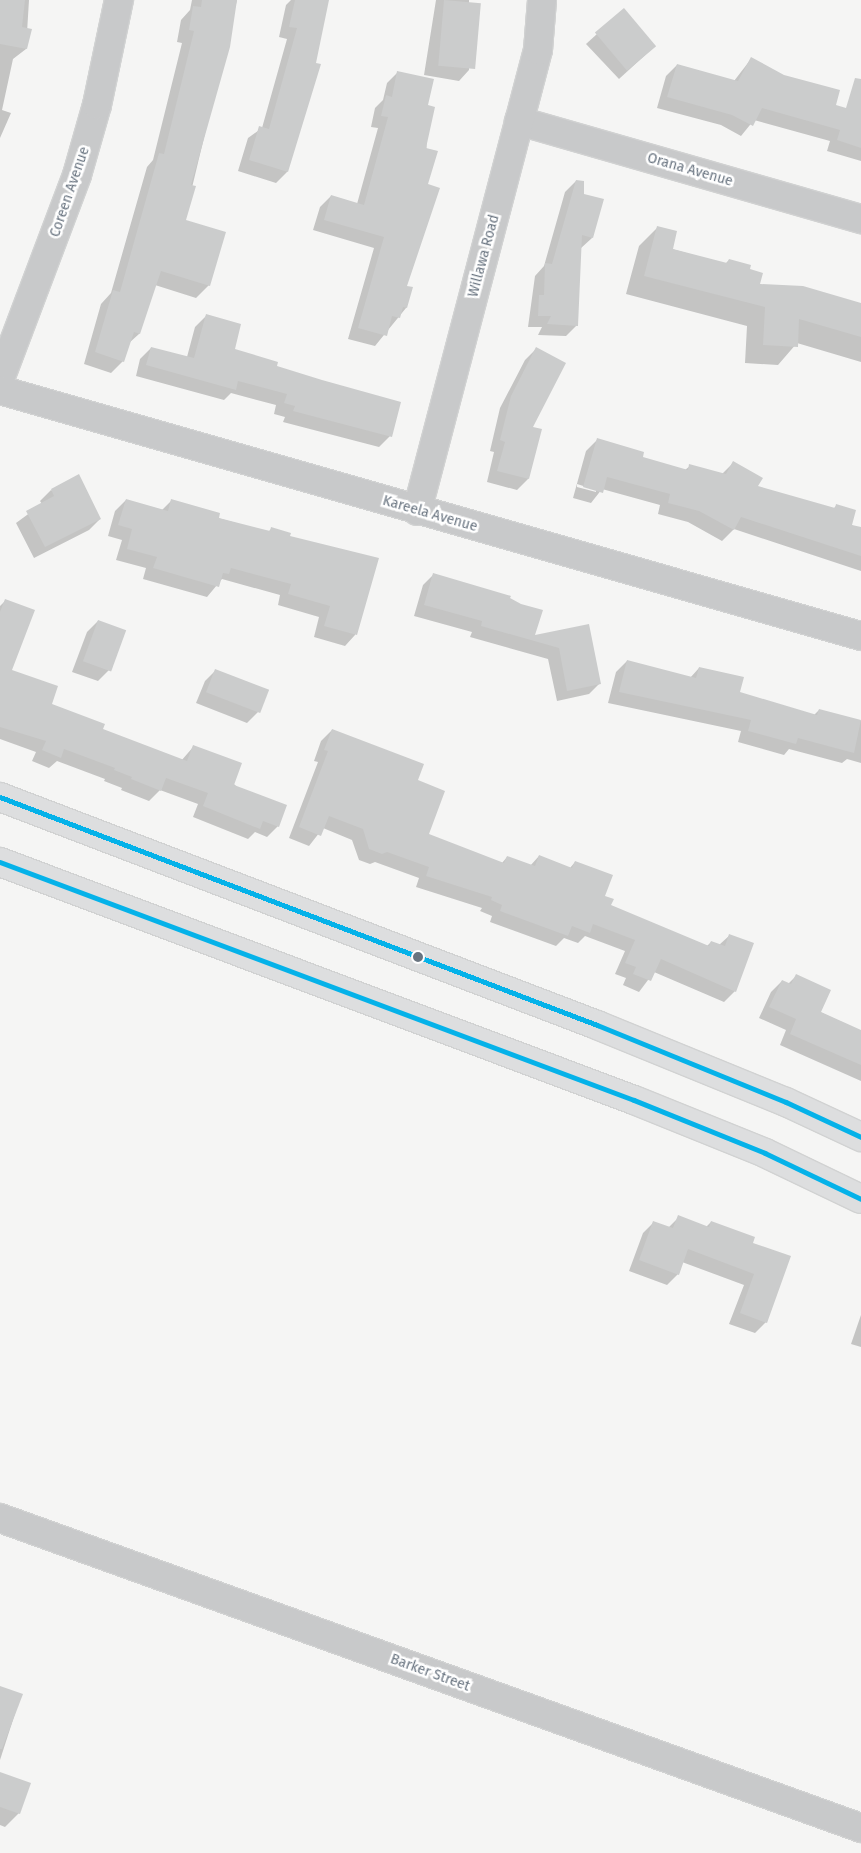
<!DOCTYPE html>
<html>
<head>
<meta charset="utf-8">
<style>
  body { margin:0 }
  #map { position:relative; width:861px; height:1853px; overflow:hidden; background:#f5f5f4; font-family:"Fira Sans",sans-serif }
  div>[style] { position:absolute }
  .shadow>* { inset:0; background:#0003 }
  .building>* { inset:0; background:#cbcccc; transform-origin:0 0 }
  .roads { filter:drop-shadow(1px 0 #d1d2d2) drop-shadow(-1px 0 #d1d2d2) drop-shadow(0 1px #d1d2d2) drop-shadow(0 -1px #d1d2d2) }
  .minor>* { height:28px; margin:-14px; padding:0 14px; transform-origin:14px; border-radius:14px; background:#c8c9ca }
  .highway>* { height:28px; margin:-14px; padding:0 14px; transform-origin:14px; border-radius:14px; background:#dddedf }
  .bus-1>* { height:5px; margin:-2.5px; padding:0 2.5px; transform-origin:2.5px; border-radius:2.5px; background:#05b2e9 }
  .dots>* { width:14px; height:14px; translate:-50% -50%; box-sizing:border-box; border:2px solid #fff; border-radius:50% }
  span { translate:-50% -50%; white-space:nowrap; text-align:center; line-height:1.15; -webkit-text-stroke:5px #fff; paint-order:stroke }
  .street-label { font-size:14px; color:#697480 }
</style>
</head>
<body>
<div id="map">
  <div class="shadow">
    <div style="clip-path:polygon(0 0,29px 0,26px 49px,13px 59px,2px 110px,11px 113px,0 138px)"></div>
    <div style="clip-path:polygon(192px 0,237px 0,184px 221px,209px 285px,196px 298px,155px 285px,139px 334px,129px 343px,123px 361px,111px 373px,84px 364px,101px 304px,111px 293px,147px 167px,153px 160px,182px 43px,177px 42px,181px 20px,190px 10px)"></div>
    <div style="clip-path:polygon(291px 0,328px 0,315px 64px,319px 65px,287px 172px,276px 183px,238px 171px,248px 138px,262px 128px,287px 39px,279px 37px,286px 5px)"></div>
    <div style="clip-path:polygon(425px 0,469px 0,469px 70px,459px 81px,424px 75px,436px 0)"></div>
    <div style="clip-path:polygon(597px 34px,655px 46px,619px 79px,586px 44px)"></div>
    <div style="clip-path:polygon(751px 59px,834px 106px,861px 113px,861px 161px,827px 151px,830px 141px,754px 120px,741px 136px,721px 125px,657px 108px,666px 76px,677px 65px,734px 81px)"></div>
    <div style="clip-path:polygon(398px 72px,426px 106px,427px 185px,406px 287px,406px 308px,375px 346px,348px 339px,374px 248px,313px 230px,320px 207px,331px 196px,357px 204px,378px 128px,371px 127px,375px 108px,383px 100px,387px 83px)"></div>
    <div style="clip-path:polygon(576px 181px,592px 238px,580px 249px,577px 325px,566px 336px,538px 335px,542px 327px,528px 327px,535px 276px,544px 266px,565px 192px)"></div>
    <div style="clip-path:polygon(658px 227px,672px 249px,725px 264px,729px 260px,748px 270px,758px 285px,861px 305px,861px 362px,797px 343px,778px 365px,745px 363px,747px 326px,626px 294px,639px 246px)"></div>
    <div style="clip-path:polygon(206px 316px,233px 350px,276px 366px,390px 436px,379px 447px,283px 422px,285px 417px,274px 414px,276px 405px,231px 393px,224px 400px,136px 376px,140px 359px,151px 348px,187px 357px,195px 327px)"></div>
    <div style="clip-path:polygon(536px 349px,528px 479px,517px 490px,487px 482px,494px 452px,490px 451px,500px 408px,525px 360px)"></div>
    <div style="clip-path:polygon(evenodd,597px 440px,641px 458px,685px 470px,690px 466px,722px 474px,733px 463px,756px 487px,833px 509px,836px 506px,850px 525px,861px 528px,861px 571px,734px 529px,722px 541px,688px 522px,658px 514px,660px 505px,602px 489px,591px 503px,573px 498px,586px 451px,597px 440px,577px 484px,596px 490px,596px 492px,577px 487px,577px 484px)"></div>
    <div style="clip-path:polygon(51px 490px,100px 519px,89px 530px,34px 558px,16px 523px,42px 504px,40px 501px)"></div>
    <div style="clip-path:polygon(126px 500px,162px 510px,172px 500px,218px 518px,268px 532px,271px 529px,289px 537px,378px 559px,355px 635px,345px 646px,314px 637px,319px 617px,278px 605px,280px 595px,222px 579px,207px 597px,143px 579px,146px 568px,116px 560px,122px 540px,108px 536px,115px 511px)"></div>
    <div style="clip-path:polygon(434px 574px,509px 599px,534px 636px,588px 626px,600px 683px,589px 694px,557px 701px,548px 659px,470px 637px,472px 632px,414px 616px,423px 585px)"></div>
    <div style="clip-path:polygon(6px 600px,11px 670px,50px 705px,102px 730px,181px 761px,194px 746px,278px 826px,267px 837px,255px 832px,248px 839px,193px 817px,198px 804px,160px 790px,149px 801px,121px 790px,122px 788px,104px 781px,105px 779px,57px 761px,49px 768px,32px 761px,36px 752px,0 739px,0 606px)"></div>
    <div style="clip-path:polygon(98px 621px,109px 670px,98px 681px,72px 672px,87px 632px)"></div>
    <div style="clip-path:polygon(627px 661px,690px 678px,699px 668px,739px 693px,814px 715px,819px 710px,861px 721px,861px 763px,847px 759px,842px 763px,789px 749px,784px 755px,738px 742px,741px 731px,608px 703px,616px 672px)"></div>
    <div style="clip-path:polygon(216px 670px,258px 712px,247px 723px,196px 703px,205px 681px)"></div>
    <div style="clip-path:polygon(332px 730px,416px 781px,427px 835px,502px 863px,507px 857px,530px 866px,539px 856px,570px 868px,575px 862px,610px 906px,707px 946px,711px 942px,719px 945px,730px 935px,735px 991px,724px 1002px,654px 972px,639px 992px,623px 985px,626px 978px,615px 974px,625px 951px,585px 936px,578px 943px,564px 938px,556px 946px,490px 922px,492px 916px,480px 911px,482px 908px,416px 887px,419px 878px,375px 862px,370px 864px,359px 860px,352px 840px,323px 828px,309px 846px,289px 838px,318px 762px,314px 761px,321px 741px)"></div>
    <div style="clip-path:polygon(797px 975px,820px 1012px,861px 1031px,861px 1081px,780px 1045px,786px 1030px,759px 1018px,771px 992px,782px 981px,788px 984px)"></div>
    <div style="clip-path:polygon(679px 1217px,706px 1227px,711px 1222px,752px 1244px,766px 1322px,755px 1333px,729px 1324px,744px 1285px,682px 1262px,678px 1274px,667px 1285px,629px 1271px,643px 1233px,654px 1222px,668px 1228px)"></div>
    <div style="clip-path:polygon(861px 1315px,861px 1347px,851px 1344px)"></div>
    <div style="clip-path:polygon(0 1687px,21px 1695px,0 1760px)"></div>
    <div style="clip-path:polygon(0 1773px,19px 1813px,5px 1827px,0 1825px)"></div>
  </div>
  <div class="building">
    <div style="clip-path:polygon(0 0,25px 0,22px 27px,32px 29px,27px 49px,0 44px)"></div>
    <div style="clip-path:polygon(202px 0,237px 0,230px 47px,191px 185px,196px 186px,186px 220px,226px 232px,210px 286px,161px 271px,140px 334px,134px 332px,124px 362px,95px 352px,113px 290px,120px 292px,159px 153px,164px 154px,194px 31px,189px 30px,193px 6px,201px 7px)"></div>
    <div style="clip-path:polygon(295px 0,329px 0,316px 63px,321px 64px,288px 172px,249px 160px,259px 126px,269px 129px,297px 28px,289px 27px)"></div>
    <div style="left:444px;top:0;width:37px;height:66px;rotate:5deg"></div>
    <div style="left:624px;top:8px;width:50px;height:38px;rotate:50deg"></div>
    <div style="clip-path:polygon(751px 57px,784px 75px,840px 90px,836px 105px,846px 108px,855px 78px,861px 79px,861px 148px,837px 140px,840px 130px,762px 108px,753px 126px,732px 115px,667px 97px,677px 64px,738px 81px)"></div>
    <div style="clip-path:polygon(397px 71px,434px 79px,428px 105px,435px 107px,426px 148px,438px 151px,428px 184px,440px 188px,407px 286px,413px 287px,407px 308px,403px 307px,400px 318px,392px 316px,387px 336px,358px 328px,384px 237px,324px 220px,331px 195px,364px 205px,388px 117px,381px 116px,386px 95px,392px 97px)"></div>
    <div style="clip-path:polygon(576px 180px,584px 181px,584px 194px,604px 199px,593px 238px,582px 235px,578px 326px,547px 324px,551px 316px,538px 316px,539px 295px,544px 295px,545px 263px,552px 264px)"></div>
    <div style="clip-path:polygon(657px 226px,677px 231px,673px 249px,727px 263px,729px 259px,751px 265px,750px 269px,763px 273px,760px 284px,803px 286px,861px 303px,861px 337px,799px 319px,798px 347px,763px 345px,765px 307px,644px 276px)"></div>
    <div style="clip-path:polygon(206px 314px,241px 324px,235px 349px,278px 362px,277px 366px,322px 380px,401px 402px,392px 437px,293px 411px,295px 406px,284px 403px,287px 394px,238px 381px,236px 390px,146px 365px,151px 347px,194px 358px)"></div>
    <div style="clip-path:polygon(536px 347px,566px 363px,533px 427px,542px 429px,529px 479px,497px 471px,505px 442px,500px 440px,511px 396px)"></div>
    <div style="clip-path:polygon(597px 438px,644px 452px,643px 457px,688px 470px,689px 464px,726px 474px,733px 461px,763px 478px,758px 486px,835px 508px,836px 504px,856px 510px,852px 525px,861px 527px,861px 556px,741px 517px,734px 530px,699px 511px,668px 503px,670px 494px,607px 477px,603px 493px,583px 487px)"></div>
    <div style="clip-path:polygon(79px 474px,101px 519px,45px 547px,26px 511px,54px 496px,51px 489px)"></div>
    <div style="clip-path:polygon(126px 499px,168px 511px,171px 499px,220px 513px,219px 518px,270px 531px,271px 527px,291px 533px,290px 536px,379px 558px,357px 635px,324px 626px,330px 606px,288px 594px,291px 584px,231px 568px,229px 574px,223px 573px,219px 587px,153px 568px,157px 557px,127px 549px,132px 529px,118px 525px)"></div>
    <div style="clip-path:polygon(433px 573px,511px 596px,510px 598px,521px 604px,543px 610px,535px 635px,589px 624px,601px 684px,567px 691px,559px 648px,481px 626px,482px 621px,424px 605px)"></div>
    <div style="clip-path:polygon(5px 599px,35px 610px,12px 670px,58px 686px,52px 704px,105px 724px,103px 729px,187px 761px,193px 745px,242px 763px,234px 785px,287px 805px,279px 827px,263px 821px,260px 829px,203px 806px,208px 793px,166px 778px,161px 791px,131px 779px,132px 777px,114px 770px,115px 768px,64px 749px,61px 758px,42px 750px,46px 741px,0 727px,0 612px)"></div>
    <div style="left:98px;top:620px;width:30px;height:44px;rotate:20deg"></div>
    <div style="clip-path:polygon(627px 660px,696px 678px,699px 667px,744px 677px,740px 692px,817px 715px,819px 709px,861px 720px,854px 753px,798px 738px,796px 744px,748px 731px,751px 720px,619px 692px)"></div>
    <div style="left:215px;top:669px;width:58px;height:25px;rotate:21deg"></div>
    <div style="clip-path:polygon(332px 729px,424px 764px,418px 780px,445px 791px,429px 834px,504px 863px,507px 856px,535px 866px,539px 855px,572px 868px,575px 861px,613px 875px,605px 896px,614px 899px,611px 905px,709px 946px,711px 941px,725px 946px,729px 934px,754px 943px,736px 992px,661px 959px,651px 981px,633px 974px,636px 967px,625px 963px,635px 940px,593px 924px,590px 933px,572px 926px,568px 936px,500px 911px,502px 905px,491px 900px,492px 897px,426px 876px,429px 867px,387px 852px,382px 854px,369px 849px,363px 829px,329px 816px,321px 836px,299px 827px,328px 751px,324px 750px)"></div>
    <div style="clip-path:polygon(796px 974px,831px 990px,821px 1012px,861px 1030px,861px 1065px,790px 1034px,796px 1019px,769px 1007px,782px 980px,791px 984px)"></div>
    <div style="clip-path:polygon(678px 1215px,709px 1227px,711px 1221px,755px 1237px,753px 1243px,791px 1256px,767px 1323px,740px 1313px,754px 1274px,688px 1249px,679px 1275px,639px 1260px,653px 1221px,673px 1228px)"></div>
    <div style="clip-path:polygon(0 1686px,23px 1694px,2px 1749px,0 1749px)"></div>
    <div style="clip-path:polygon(0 1772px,31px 1783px,20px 1814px,0 1807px)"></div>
  </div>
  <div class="roads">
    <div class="minor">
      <div style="left:519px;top:121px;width:356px;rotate:16deg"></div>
      <div style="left:0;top:379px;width:218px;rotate:-69.3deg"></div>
      <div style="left:77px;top:175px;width:73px;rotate:-74.1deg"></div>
      <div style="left:97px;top:105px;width:107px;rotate:-78.2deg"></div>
      <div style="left:0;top:390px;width:895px;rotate:15.95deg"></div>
      <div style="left:417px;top:511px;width:477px;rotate:-75.3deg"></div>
      <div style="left:538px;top:50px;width:50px;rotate:-85.4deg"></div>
      <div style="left:0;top:1518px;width:915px;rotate:19.8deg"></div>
    </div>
    <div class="highway">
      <div style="left:0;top:797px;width:639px;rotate:20.9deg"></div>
      <div style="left:597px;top:1025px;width:204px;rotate:22.2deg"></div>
      <div style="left:786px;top:1102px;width:83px;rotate:25deg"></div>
      <div style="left:0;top:862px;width:677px;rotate:20.58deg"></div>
      <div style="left:634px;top:1100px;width:141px;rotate:22deg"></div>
      <div style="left:765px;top:1153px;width:106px;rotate:25.6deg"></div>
    </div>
  </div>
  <div class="bus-1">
    <div style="left:0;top:797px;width:639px;rotate:20.9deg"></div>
    <div style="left:597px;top:1025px;width:204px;rotate:22.2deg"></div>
    <div style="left:786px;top:1102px;width:83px;rotate:25deg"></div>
    <div style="left:0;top:862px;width:677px;rotate:20.58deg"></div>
    <div style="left:634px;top:1100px;width:141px;rotate:22deg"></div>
    <div style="left:765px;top:1153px;width:106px;rotate:25.6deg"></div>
  </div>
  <div class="dots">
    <div style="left:418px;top:957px;background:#697480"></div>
  </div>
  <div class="street-label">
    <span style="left:690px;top:170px;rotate:16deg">Orana Avenue</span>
    <span style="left:70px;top:192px;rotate:-71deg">Coreen Avenue</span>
    <span style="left:484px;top:256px;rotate:-75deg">Willawa Road</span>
    <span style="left:430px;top:514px;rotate:16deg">Kareela Avenue</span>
    <span style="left:430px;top:1673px;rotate:20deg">Barker Street</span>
  </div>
</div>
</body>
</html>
